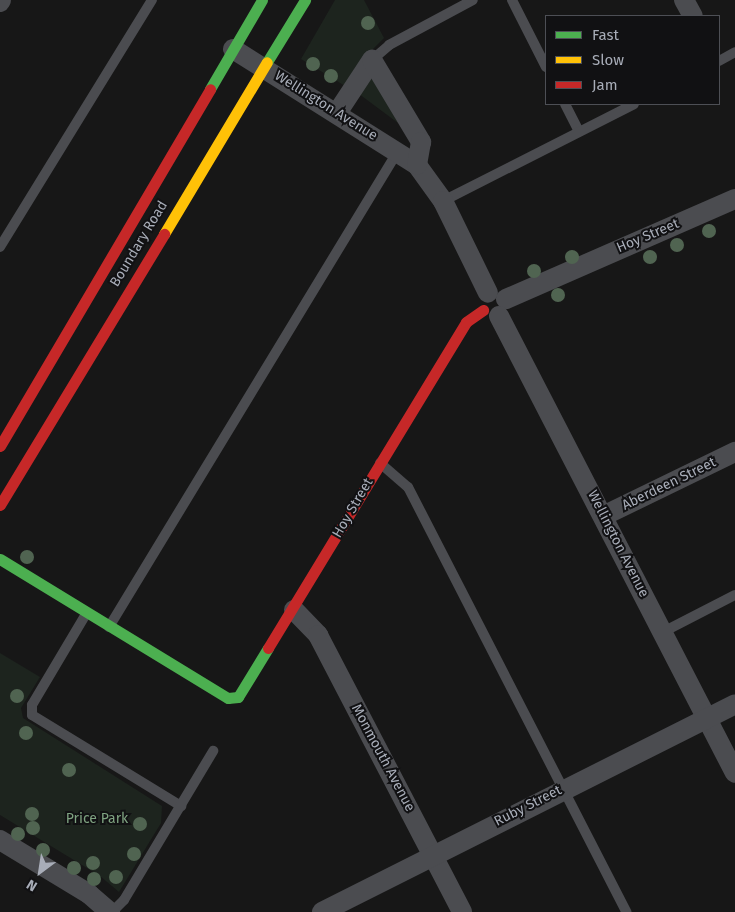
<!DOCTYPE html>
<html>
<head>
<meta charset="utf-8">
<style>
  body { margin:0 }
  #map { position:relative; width:735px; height:912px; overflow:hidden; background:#171717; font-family:"Fira Sans",sans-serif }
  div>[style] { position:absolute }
  .green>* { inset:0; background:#1d241e }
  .lane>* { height:10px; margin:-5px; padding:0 5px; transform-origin:5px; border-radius:5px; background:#4b4c50 }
  .street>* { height:20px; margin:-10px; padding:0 10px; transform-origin:10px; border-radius:10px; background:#4b4c50 }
  .fast>* { height:11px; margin:-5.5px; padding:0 5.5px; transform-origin:5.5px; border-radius:5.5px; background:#4caf50 }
  .slow>* { height:11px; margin:-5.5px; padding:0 5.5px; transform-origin:5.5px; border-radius:5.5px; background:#ffc107 }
  .jam>* { height:11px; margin:-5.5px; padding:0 5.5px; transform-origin:5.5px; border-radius:5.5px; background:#c62828 }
  .trees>* { width:14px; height:14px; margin:-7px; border-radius:50%; background:#506451 }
  span { translate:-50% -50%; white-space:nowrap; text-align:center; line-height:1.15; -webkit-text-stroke:4px #111113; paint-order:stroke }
  .street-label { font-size:14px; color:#a8adb8 }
  .park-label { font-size:14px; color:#7fa381 }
  .legend { position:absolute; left:545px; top:15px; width:175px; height:90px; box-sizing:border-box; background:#111113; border:1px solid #4d4f55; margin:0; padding:6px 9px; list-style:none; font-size:15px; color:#a8adb8 }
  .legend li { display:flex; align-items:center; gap:10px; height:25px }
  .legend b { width:25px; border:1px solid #4d4f55 }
  .north { position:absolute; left:15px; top:847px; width:50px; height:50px; -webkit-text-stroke:4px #111113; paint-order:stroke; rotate:211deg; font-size:14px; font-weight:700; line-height:20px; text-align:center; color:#a8adb8 }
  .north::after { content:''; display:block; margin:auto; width:18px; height:22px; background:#a8adb8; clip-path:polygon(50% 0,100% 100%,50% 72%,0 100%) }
</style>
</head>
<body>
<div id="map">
  <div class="green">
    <div style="clip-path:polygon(335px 0,364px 0,384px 38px,356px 66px,345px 86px,301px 59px)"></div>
    <div style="clip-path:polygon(374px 77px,398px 123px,359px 94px,367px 80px)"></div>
    <div style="clip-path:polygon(0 653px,40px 677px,21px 708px,23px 718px,162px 806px,161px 823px,119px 892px,100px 876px,0 815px)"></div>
  </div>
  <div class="lane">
    <div style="left:512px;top:0;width:75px;rotate:63.1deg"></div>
    <div style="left:372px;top:60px;width:23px;rotate:-41deg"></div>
    <div style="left:389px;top:45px;width:95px;rotate:-28.2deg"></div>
    <div style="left:719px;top:61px;width:18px;rotate:-29deg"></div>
    <div style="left:565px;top:104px;width:31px;rotate:63deg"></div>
    <div style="left:443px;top:201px;width:214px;rotate:-26.9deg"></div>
    <div style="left:0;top:247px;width:290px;rotate:-58.4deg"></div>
    <div style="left:380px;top:463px;width:37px;rotate:41deg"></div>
    <div style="left:408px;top:487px;width:478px;rotate:62.8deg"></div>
    <div style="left:86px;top:614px;width:106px;rotate:120.7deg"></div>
    <div style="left:32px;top:705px;width:10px;rotate:90deg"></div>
    <div style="left:32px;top:715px;width:175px;rotate:31.4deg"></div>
    <div style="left:109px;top:627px;width:557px;rotate:-58.74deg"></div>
    <div style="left:663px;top:632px;width:81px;rotate:-27.2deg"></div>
    <div style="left:112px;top:912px;width:17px;rotate:-45deg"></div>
    <div style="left:124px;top:900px;width:174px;rotate:-59.1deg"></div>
  </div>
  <div class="street">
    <div style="left:684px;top:0;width:18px;rotate:61deg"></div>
    <div style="left:0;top:2px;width:2px;rotate:-63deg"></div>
    <div style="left:233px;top:49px;width:218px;rotate:32.2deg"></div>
    <div style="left:417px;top:165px;width:44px;rotate:54.2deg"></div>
    <div style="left:443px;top:201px;width:102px;rotate:63.9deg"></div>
    <div style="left:337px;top:113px;width:64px;rotate:-56.6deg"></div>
    <div style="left:372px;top:60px;width:96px;rotate:59.1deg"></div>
    <div style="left:421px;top:142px;width:23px;rotate:100deg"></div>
    <div style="left:506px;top:299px;width:250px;rotate:-23.6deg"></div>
    <div style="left:499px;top:316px;width:514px;rotate:62.69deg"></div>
    <div style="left:603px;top:516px;width:147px;rotate:-25.9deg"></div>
    <div style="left:294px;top:610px;width:35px;rotate:46deg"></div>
    <div style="left:318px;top:635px;width:312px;rotate:62.5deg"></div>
    <div style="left:0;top:840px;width:104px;rotate:31.2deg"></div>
    <div style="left:89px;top:894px;width:28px;rotate:41deg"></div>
    <div style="left:322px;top:912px;width:462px;rotate:-26.7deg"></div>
  </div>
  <div class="fast">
    <div style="left:267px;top:62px;width:73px;rotate:-58.5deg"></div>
    <div style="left:210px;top:89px;width:103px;rotate:-59.7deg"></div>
    <div style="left:0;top:559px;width:267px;rotate:31.4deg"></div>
    <div style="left:228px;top:698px;width:10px;rotate:-6deg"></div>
    <div style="left:238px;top:697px;width:57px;rotate:-58.5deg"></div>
  </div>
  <div class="slow">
    <div style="left:164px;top:234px;width:200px;rotate:-59.1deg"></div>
  </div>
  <div class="jam">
    <div style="left:0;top:446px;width:414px;rotate:-59.5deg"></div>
    <div style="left:0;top:505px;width:317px;rotate:-58.8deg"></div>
    <div style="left:268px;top:648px;width:381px;rotate:-58.7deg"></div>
    <div style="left:466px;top:322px;width:21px;rotate:-35deg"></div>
  </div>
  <div class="trees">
    <div style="left:368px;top:23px"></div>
    <div style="left:313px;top:64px"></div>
    <div style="left:331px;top:76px"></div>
    <div style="left:709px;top:231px"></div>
    <div style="left:677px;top:245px"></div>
    <div style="left:572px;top:257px"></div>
    <div style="left:650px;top:257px"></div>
    <div style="left:534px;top:271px"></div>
    <div style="left:558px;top:295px"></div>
    <div style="left:27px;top:557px"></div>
    <div style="left:17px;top:696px"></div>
    <div style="left:26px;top:733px"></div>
    <div style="left:69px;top:770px"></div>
    <div style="left:32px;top:814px"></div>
    <div style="left:140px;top:824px"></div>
    <div style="left:33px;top:828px"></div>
    <div style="left:18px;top:834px"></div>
    <div style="left:43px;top:850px"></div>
    <div style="left:134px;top:854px"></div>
    <div style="left:93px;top:863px"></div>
    <div style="left:74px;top:868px"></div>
    <div style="left:116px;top:877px"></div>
    <div style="left:94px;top:879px"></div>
  </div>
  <div class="street-label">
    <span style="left:326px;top:106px;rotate:32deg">Wellington Avenue</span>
    <span style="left:648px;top:236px;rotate:-23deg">Hoy Street</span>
    <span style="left:139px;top:244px;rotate:-59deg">Boundary Road</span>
    <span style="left:669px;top:484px;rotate:-26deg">Aberdeen Street</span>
    <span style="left:353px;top:508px;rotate:-60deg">Hoy Street</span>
    <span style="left:618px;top:544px;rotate:63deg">Wellington Avenue</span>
    <span style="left:383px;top:758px;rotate:62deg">Monmouth Avenue</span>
    <span style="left:528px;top:806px;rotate:-27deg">Ruby Street</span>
  </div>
  <div class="park-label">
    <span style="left:97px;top:819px">Price Park</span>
  </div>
  <ul class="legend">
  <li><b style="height:6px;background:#4caf50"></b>Fast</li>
  <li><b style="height:6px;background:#ffc107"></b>Slow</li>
  <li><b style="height:6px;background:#c62828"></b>Jam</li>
  </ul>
  <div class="north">N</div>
</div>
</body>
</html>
